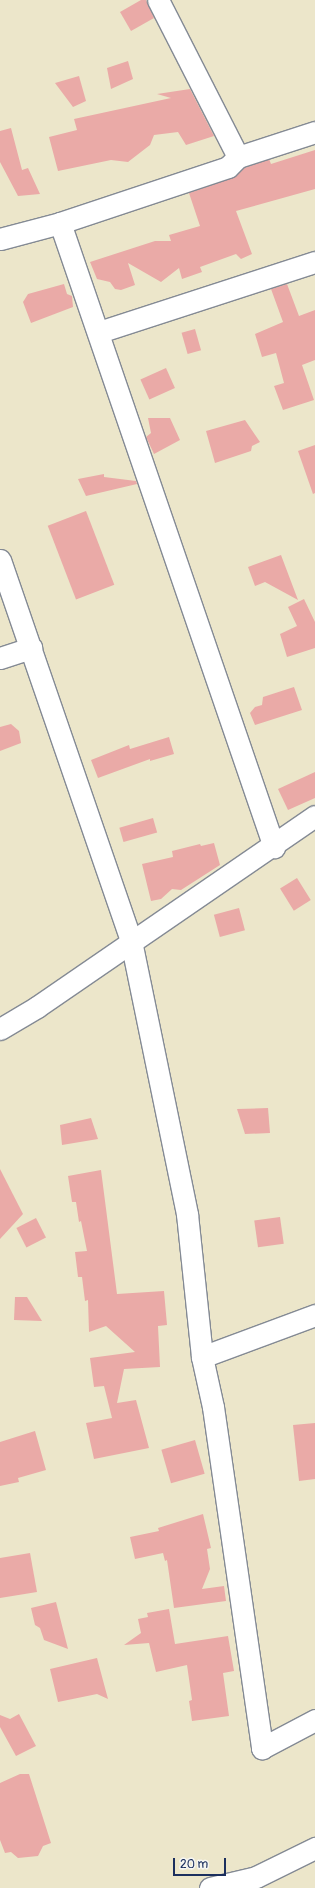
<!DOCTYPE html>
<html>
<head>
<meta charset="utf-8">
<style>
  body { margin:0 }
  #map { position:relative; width:315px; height:1888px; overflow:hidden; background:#ece6ca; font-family:Pangolin,sans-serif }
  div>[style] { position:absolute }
  .building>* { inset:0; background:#eaaaa7; transform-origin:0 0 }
  .roads { filter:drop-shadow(1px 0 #848a94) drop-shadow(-1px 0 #848a94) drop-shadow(0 1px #848a94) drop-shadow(0 -1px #848a94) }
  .minor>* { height:21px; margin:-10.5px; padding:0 10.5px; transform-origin:10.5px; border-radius:10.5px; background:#fff }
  span { translate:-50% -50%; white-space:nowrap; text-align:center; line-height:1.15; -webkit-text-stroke:4px #f6f6f2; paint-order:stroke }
  .scale { position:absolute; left:173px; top:1858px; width:53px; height:18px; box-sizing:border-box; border:2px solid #1b2f5e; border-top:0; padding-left:5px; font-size:12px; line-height:14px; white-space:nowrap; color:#1b2f5e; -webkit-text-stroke:3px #f6f6f2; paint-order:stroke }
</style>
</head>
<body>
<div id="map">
  <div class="building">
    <div style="clip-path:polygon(141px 0,146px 0,154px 18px,131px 31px,120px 12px)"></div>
    <div style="clip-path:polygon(128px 61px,133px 79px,111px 89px,107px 68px)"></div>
    <div style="clip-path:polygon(79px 76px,86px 101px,73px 107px,55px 83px)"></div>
    <div style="clip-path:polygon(190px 89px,214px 136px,186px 145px,178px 132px,154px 135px,150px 145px,128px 162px,111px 160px,58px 171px,49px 137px,77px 130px,74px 119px,171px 98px,157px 94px)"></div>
    <div style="clip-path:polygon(11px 128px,22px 170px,28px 168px,40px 194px,18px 196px,0 162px,0 131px)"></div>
    <div style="clip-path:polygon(315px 150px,315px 189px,236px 211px,252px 254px,241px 259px,236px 254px,200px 267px,202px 272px,182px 279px,179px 268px,161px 282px,128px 263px,135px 285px,121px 290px,115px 289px,110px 282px,97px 279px,90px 262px,155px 241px,171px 241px,169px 235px,200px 226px,189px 193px,232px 178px,244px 168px,269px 159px,271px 164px)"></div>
    <div style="clip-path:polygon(64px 284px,67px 294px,72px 296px,73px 307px,31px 323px,23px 302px,28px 294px)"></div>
    <div style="clip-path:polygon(287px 284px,299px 316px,315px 310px,315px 360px,302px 365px,314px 400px,283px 410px,274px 386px,284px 383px,276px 353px,262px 357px,255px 334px,283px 322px,271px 289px)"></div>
    <div style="left:195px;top:329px;width:22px;height:14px;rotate:74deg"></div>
    <div style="left:166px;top:368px;width:22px;height:28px;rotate:66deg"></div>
    <div style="clip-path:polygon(148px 418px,170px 418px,180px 440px,154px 454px,146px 437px,151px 433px)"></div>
    <div style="clip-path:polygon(245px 420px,260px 442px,252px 446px,251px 451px,215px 463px,206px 431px)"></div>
    <div style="clip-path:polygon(315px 445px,315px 493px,313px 494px,298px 451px)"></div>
    <div style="clip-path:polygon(104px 474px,104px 477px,136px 481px,137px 484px,86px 496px,78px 479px)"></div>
    <div style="left:86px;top:511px;width:79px;height:41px;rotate:69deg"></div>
    <div style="clip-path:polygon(281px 555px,298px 600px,265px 582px,255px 586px,248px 567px)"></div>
    <div style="clip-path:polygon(304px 599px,315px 622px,315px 648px,287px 657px,280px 634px,297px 626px,288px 607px)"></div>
    <div style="clip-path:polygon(294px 687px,302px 710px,255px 725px,250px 713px,255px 707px,262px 705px,263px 697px)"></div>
    <div style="clip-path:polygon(11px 724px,19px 731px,21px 743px,0 751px,0 727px)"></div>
    <div style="clip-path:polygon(169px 737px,174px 754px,150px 761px,150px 759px,98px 778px,91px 760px,129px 745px,130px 749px)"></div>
    <div style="clip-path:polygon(315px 772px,315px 798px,288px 810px,278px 789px)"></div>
    <div style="left:153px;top:818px;width:15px;height:35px;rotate:74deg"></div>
    <div style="clip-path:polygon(214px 843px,220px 865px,181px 890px,172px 889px,161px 899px,151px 901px,142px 864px,173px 857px,172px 851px,200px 844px,201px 846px)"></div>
    <div style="left:297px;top:878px;width:26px;height:20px;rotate:58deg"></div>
    <div style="left:239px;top:908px;width:23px;height:26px;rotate:75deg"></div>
    <div style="clip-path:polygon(268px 1108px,270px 1133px,245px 1134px,237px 1109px)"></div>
    <div style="clip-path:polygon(91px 1118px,98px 1139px,62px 1145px,60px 1125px)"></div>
    <div style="clip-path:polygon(0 1169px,23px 1214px,0 1239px)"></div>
    <div style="clip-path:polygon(101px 1170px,117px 1294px,164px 1291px,167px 1325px,158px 1326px,160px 1367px,124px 1369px,117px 1403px,136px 1400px,149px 1448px,94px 1459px,86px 1423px,112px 1418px,104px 1386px,94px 1387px,90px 1358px,135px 1352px,106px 1326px,89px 1332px,88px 1300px,85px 1301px,82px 1277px,78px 1277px,75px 1252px,87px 1251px,81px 1221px,79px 1222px,76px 1202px,72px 1202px,68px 1176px)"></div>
    <div style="left:280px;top:1217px;width:27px;height:26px;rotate:82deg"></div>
    <div style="left:36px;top:1218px;width:22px;height:22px;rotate:63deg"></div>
    <div style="clip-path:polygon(15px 1297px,27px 1297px,42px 1321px,14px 1320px)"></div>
    <div style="clip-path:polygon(315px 1423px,315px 1479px,299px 1481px,293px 1425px)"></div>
    <div style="clip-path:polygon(35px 1431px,46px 1470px,18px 1478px,19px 1482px,0 1486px,0 1442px)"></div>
    <div style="left:195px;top:1440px;width:35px;height:35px;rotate:74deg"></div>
    <div style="clip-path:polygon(203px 1514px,211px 1548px,207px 1549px,210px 1569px,202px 1589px,224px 1586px,226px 1601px,174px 1608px,167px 1560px,165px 1561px,163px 1553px,135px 1559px,130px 1537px,159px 1531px,158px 1528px)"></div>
    <div style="clip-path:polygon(30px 1553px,37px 1592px,0 1598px,0 1558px)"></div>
    <div style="clip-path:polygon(56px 1602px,68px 1649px,44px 1640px,40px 1628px,35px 1625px,31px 1608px)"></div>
    <div style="clip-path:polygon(169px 1609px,175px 1644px,228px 1636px,234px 1671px,223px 1673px,229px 1716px,192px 1721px,189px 1701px,192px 1700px,187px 1665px,156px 1672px,149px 1643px,124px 1645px,141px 1633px,138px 1619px,148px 1617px,147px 1613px)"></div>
    <div style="clip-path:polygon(97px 1658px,108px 1699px,97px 1694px,58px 1702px,50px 1669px)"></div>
    <div style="clip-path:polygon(19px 1714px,36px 1746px,16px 1756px,0 1727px,0 1715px,10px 1719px)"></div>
    <div style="clip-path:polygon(20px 1774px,29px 1774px,51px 1843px,43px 1846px,38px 1856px,18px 1858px,11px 1852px,5px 1853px,0 1840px,0 1783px)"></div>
  </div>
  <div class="roads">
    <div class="minor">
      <div style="left:238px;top:157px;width:81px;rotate:-18deg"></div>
      <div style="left:60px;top:223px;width:660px;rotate:71.07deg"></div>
      <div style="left:0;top:239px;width:62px;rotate:-14.9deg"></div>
      <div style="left:60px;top:223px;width:177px;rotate:-18.4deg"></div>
      <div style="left:228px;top:167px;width:14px;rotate:-45deg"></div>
      <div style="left:238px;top:157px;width:176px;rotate:-117deg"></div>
      <div style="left:99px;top:332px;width:227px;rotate:-18deg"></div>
      <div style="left:0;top:560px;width:403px;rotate:71deg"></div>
      <div style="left:131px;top:941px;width:279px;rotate:78.4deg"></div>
      <div style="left:187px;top:1214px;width:144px;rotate:84deg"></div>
      <div style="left:202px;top:1357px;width:51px;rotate:77.6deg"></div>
      <div style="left:213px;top:1407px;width:345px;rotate:81.8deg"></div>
      <div style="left:262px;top:1748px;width:60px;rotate:-27.8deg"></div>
      <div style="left:0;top:658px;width:33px;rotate:-18deg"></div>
      <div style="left:0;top:1029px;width:43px;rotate:-30.7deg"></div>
      <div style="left:37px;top:1007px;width:337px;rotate:-34.5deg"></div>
      <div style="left:202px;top:1357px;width:121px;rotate:-20.4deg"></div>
      <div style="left:210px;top:1888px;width:47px;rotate:-13.4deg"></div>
      <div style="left:256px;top:1877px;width:66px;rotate:-26.2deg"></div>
    </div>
  </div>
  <div class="scale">20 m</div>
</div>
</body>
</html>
